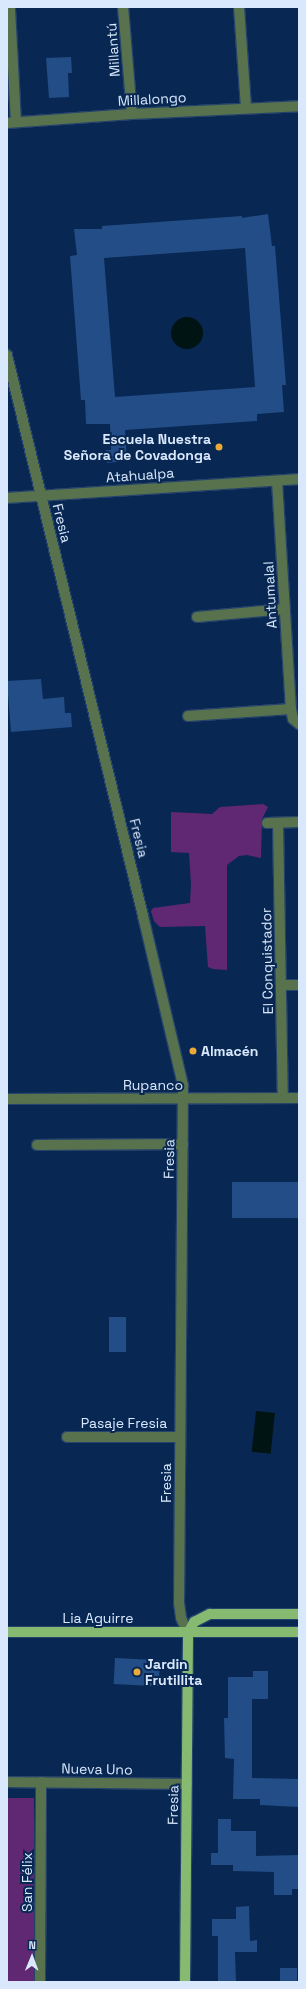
<!DOCTYPE html>
<html>
<head>
<meta charset="utf-8">
<style>
  body { margin:0 }
  #map { position:relative; width:306px; height:1989px; overflow:hidden; background:#082853; font-family:"Space Grotesk",sans-serif }
  div>[style] { position:absolute }
  .green>* { inset:0; background:#602872; transform-origin:0 0 }
  .water>* { inset:0; background:#011414; transform-origin:0 0 }
  .round { border-radius:50% }
  .building>* { inset:0; background:#224d87; transform-origin:0 0 }
  .roads { filter:drop-shadow(1px 0 #25436b) drop-shadow(-1px 0 #25436b) drop-shadow(0 1px #25436b) drop-shadow(0 -1px #25436b) }
  .minor>* { height:10px; margin:-5px; padding:0 5px; transform-origin:5px; border-radius:5px; background:#58724e }
  .major>* { height:10px; margin:-5px; padding:0 5px; transform-origin:5px; border-radius:5px; background:#85ba70 }
  .dots>* { width:11px; height:11px; translate:-50% -50%; box-sizing:border-box; border:2px solid #082853; border-radius:50% }
  span { translate:-50% -50%; white-space:nowrap; text-align:center; line-height:1.15; -webkit-text-stroke:4px #082853; paint-order:stroke }
  .street-label { font-size:14px; color:#d9e8fc }
  .poi-label { font-size:14px; color:#d9e8fc; font-weight:700 }
  .right { translate:-100% -50%; text-align:right }
  .left { translate:0 -50%; text-align:left }
  .frame { position:absolute; inset:0; border:8px solid #d9e8fc; pointer-events:none }
  .north { position:absolute; left:12px; top:1937px; width:40px; height:40px; -webkit-text-stroke:3px #082853; paint-order:stroke; rotate:1deg; font-size:11px; font-weight:700; line-height:16px; text-align:center; color:#d9e8fc }
  .north::after { content:''; display:block; margin:auto; width:14px; height:18px; background:#d9e8fc; clip-path:polygon(50% 0,100% 100%,50% 72%,0 100%) }
</style>
</head>
<body>
<div id="map">
  <div class="green">
    <div style="clip-path:polygon(263px 804px,268px 807px,262px 819px,261px 858px,247px 855px,239px 856px,227px 865px,227px 970px,213px 969px,208px 967px,205px 926px,160px 927px,154px 921px,151px 911px,153px 908px,190px 903px,191px 885px,189px 853px,171px 852px,171px 812px,212px 814px,220px 807px)"></div>
    <div style="left:7px;top:1798px;width:27px;height:184px"></div>
  </div>
  <div class="water">
    <div class="round" style="left:171px;top:317px;width:32px;height:32px"></div>
    <div style="left:256px;top:1411px;width:19px;height:41px;rotate:6deg"></div>
  </div>
  <div class="building">
    <div style="clip-path:polygon(71px 57px,72px 73px,68px 73px,69px 97px,49px 98px,46px 58px)"></div>
    <div style="clip-path:polygon(evenodd,268px 214px,272px 246px,275px 246px,286px 385px,282px 385px,284px 412px,257px 414px,257px 421px,125px 430px,127px 461px,107px 463px,106px 450px,111px 450px,110px 424px,86px 424px,85px 400px,81px 400px,70px 256px,77px 255px,74px 229px,102px 229px,102px 226px,242px 216px,242px 218px,268px 214px,245px 248px,255px 387px,115px 397px,104px 258px,245px 248px)"></div>
    <div style="clip-path:polygon(41px 679px,43px 699px,64px 697px,65px 713px,71px 713px,72px 727px,11px 732px,7px 681px)"></div>
    <div style="left:232px;top:1182px;width:67px;height:36px"></div>
    <div style="left:109px;top:1317px;width:17px;height:35px"></div>
    <div style="left:115px;top:1658px;width:45px;height:26px;rotate:3deg"></div>
    <div style="clip-path:polygon(253px 1671px,268px 1671px,268px 1699px,252px 1699px,252px 1778px,299px 1779px,299px 1807px,260px 1805px,260px 1799px,233px 1799px,234px 1759px,225px 1758px,224px 1718px,228px 1718px,228px 1677px,253px 1677px)"></div>
    <div style="clip-path:polygon(218px 1819px,231px 1819px,231px 1831px,256px 1831px,256px 1856px,299px 1855px,299px 1889px,292px 1889px,292px 1895px,274px 1895px,274px 1872px,233px 1871px,233px 1865px,211px 1865px,211px 1853px,218px 1853px)"></div>
    <div style="clip-path:polygon(249px 1906px,250px 1941px,257px 1940px,257px 1952px,235px 1952px,236px 1982px,218px 1982px,218px 1936px,212px 1936px,212px 1919px,236px 1919px,236px 1907px)"></div>
    <div style="left:280px;top:1968px;width:17px;height:14px"></div>
  </div>
  <div class="roads">
    <div class="minor">
      <div style="left:123px;top:7px;width:107px;rotate:85.2deg"></div>
      <div style="left:239px;top:7px;width:101px;rotate:86deg"></div>
      <div style="left:10px;top:9px;width:113px;rotate:87deg"></div>
      <div style="left:7px;top:123px;width:125px;rotate:-4.1deg"></div>
      <div style="left:132px;top:114px;width:167px;rotate:-2.7deg"></div>
      <div style="left:7px;top:355px;width:577px;rotate:76.37deg"></div>
      <div style="left:143px;top:916px;width:174px;rotate:76.7deg"></div>
      <div style="left:183px;top:1085px;width:518px;rotate:90.44deg"></div>
      <div style="left:179px;top:1603px;width:15px;rotate:82deg"></div>
      <div style="left:181px;top:1618px;width:17px;rotate:65deg"></div>
      <div style="left:277px;top:481px;width:228px;rotate:86.5deg"></div>
      <div style="left:291px;top:709px;width:10px;rotate:79deg"></div>
      <div style="left:293px;top:719px;width:8px;rotate:40deg"></div>
      <div style="left:7px;top:498px;width:293px;rotate:-3.7deg"></div>
      <div style="left:197px;top:617px;width:88px;rotate:-5.2deg"></div>
      <div style="left:188px;top:716px;width:103px;rotate:-3.9deg"></div>
      <div style="left:267px;top:823px;width:32px;rotate:-2deg"></div>
      <div style="left:278px;top:823px;width:275px;rotate:89deg"></div>
      <div style="left:281px;top:985px;width:18px"></div>
      <div style="left:7px;top:1099px;width:292px;rotate:-0.2deg"></div>
      <div style="left:37px;top:1145px;width:146px;rotate:-0.4deg"></div>
      <div style="left:67px;top:1437px;width:113px"></div>
      <div style="left:7px;top:1782px;width:180px;rotate:0.6deg"></div>
      <div style="left:40px;top:1982px;width:200px;rotate:-89.7deg"></div>
    </div>
    <div class="major">
      <div style="left:7px;top:1632px;width:292px"></div>
      <div style="left:185px;top:1982px;width:349px;rotate:-89.5deg"></div>
      <div style="left:188px;top:1633px;width:13px;rotate:-61deg"></div>
      <div style="left:194px;top:1622px;width:18px;rotate:-27deg"></div>
      <div style="left:210px;top:1614px;width:89px"></div>
    </div>
  </div>
  <div class="dots">
    <div style="left:219px;top:447px;background:#eaaa39"></div>
    <div style="left:193px;top:1051px;background:#eaaa39"></div>
    <div style="left:137px;top:1672px;background:#eaaa39"></div>
  </div>
  <div class="street-label">
    <span style="left:113px;top:50px;rotate:-94deg">Millantú</span>
    <span style="left:152px;top:99px;rotate:-3deg">Millalongo</span>
    <span style="left:140px;top:475px;rotate:-4deg">Atahualpa</span>
    <span style="left:62px;top:523px;rotate:76deg">Fresia</span>
    <span style="left:270px;top:595px;rotate:-93deg">Antumalal</span>
    <span style="left:139px;top:838px;rotate:76deg">Fresia</span>
    <span style="left:267px;top:961px;rotate:-91deg">El Conquistador</span>
    <span style="left:153px;top:1085px">Rupanco</span>
    <span style="left:169px;top:1159px;rotate:-89deg">Fresia</span>
    <span style="left:124px;top:1423px">Pasaje Fresia</span>
    <span style="left:166px;top:1483px;rotate:-90deg">Fresia</span>
    <span style="left:98px;top:1618px">Lia Aguirre</span>
    <span style="left:97px;top:1769px;rotate:1deg">Nueva Uno</span>
    <span style="left:173px;top:1805px;rotate:-89deg">Fresia</span>
    <span style="left:27px;top:1882px;rotate:-90deg">San Félix</span>
  </div>
  <div class="poi-label">
    <span class="right" style="left:211px;top:447px">Escuela Nuestra<br>Señora de Covadonga</span>
    <span class="left" style="left:201px;top:1051px">Almacén</span>
    <span class="left" style="left:145px;top:1672px">Jardin<br>Frutillita</span>
  </div>
  <div class="frame"></div>
  <div class="north">N</div>
</div>
</body>
</html>
